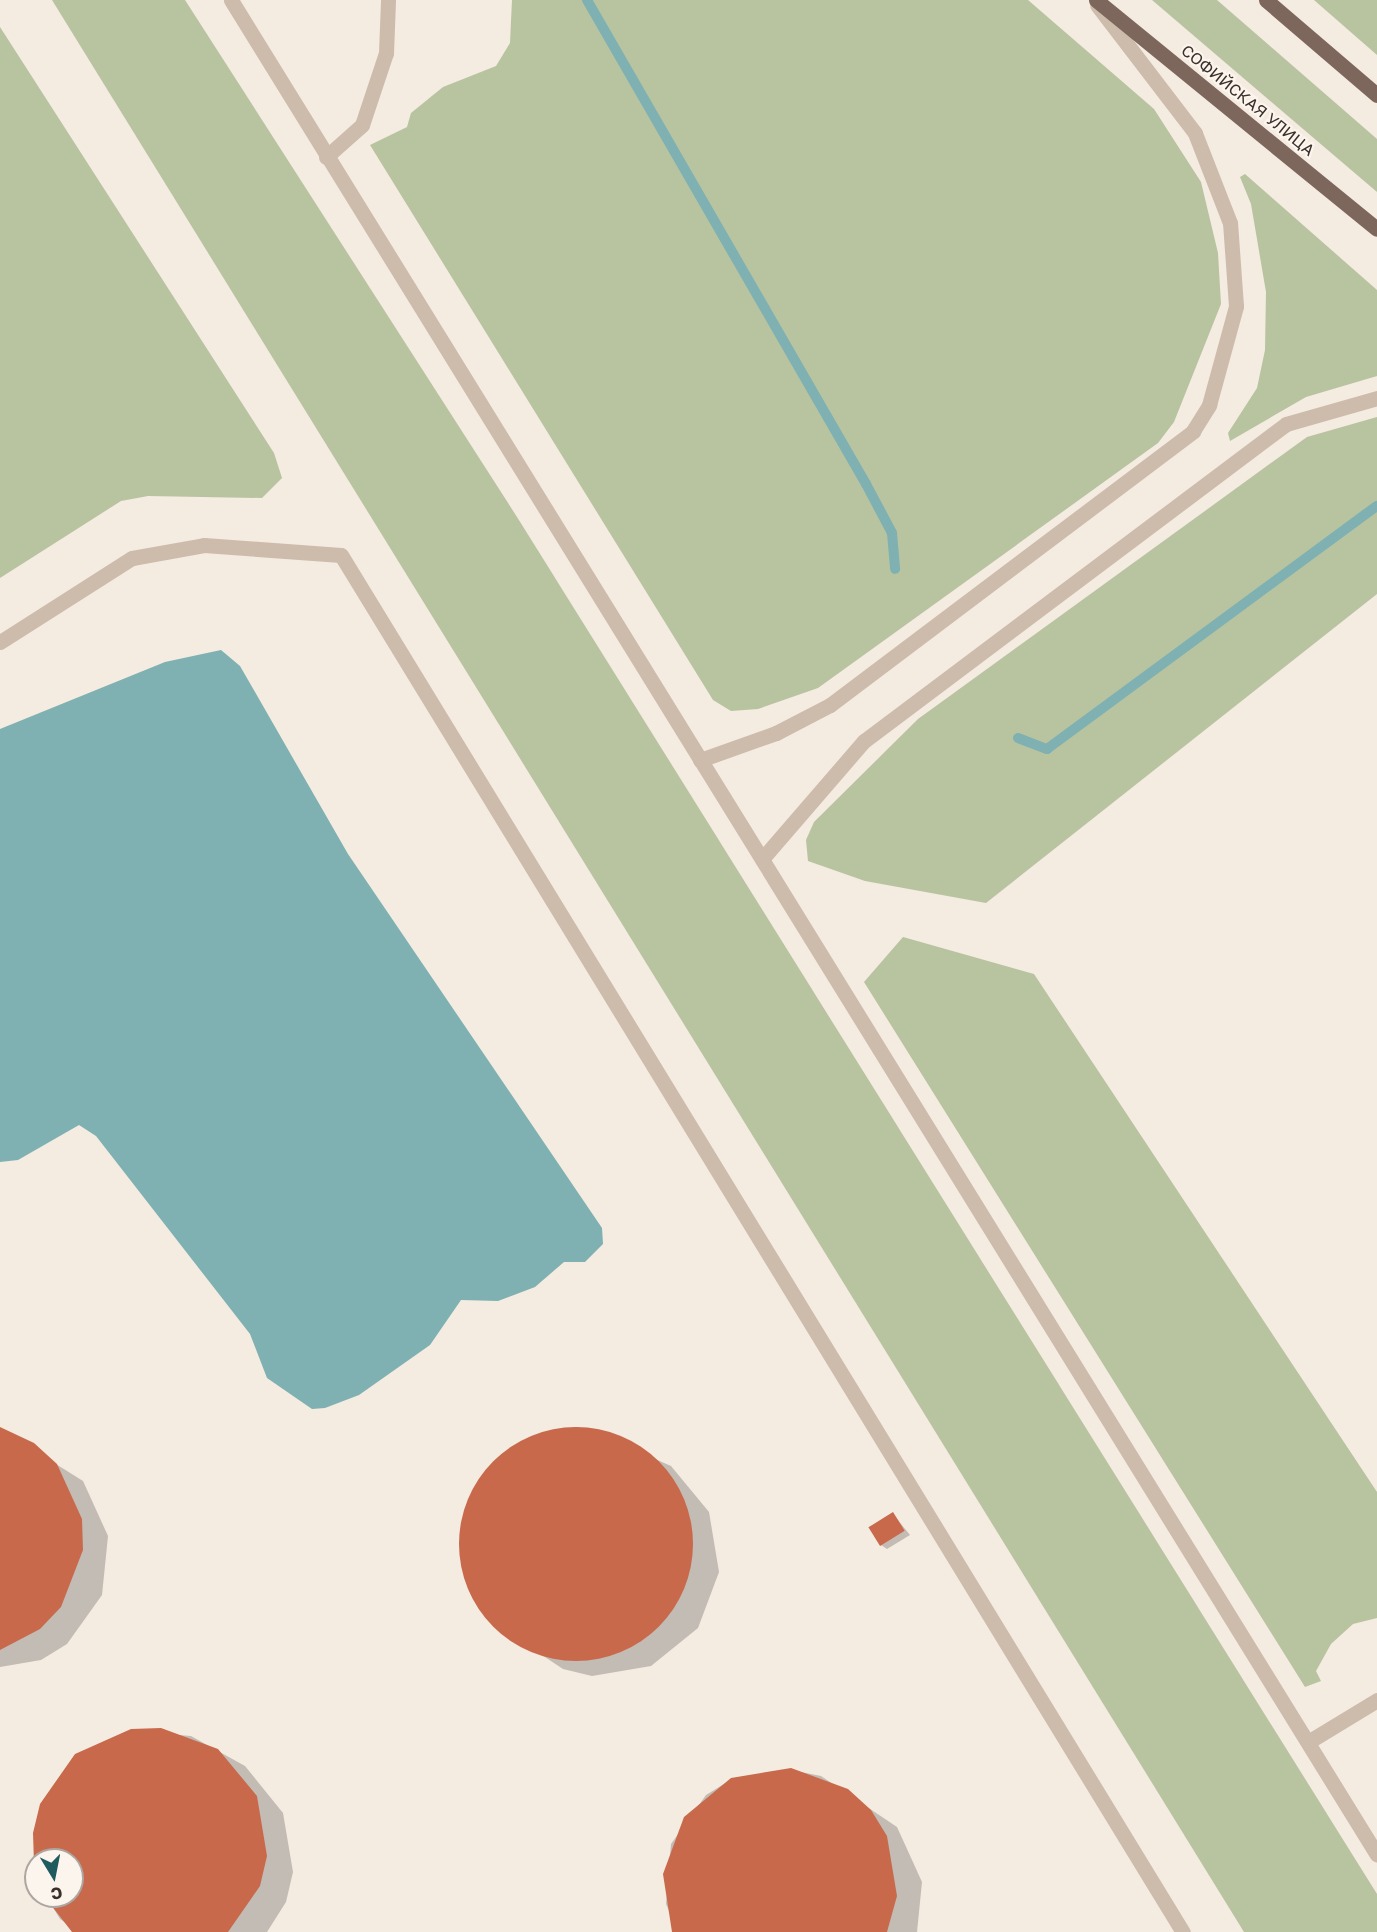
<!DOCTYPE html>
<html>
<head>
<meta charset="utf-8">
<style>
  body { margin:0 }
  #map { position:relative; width:1377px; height:1932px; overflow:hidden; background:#f4ebe1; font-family:"Golos Text",sans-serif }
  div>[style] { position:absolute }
  .green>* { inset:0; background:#b8c4a0 }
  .water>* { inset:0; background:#7fb0b2 }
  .shadow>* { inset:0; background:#0003 }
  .stream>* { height:10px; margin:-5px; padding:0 5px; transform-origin:5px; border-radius:5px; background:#7fb0b2 }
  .building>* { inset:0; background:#c8694b; transform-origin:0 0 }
  .round { border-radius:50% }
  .service>* { height:15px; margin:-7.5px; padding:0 7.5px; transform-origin:7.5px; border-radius:7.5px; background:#cdbbac }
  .minor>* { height:15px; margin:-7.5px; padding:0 7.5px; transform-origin:7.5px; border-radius:7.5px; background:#cdbbac }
  .primary>* { height:15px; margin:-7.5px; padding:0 7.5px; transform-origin:7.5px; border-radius:7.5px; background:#7d675c }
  span { translate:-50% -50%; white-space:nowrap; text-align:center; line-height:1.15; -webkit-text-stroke:4.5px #fbf5ee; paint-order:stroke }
  .street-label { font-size:16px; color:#3b302b }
  .north { position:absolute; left:24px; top:1848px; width:60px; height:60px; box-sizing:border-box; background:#fbf5ee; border:2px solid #aea6a0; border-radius:50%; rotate:170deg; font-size:16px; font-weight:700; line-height:24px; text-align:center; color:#3b302b }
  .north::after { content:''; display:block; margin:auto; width:21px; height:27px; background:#1f5a5e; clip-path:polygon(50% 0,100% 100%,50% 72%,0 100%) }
</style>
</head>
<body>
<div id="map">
  <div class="green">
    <div style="clip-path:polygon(52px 0,185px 0,517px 517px,1377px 1894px,1377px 1932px,1244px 1932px)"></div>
    <div style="clip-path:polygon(512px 0,1028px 0,1154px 109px,1201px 182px,1218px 253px,1221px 304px,1174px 422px,1158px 443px,818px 688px,758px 709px,731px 711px,713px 700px,370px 145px,407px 127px,411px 113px,443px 87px,496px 66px,510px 43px)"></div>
    <div style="clip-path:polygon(1152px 0,1217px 0,1377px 139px,1377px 192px)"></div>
    <div style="clip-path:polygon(1314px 0,1377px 0,1377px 55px)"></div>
    <div style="clip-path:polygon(0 27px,274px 453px,282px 478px,262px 498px,148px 496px,121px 501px,0 578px)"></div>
    <div style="clip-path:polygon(1245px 174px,1377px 290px,1377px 376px,1306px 397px,1230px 441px,1228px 433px,1257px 388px,1265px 350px,1266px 292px,1251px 204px,1240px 177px)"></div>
    <div style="clip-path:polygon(1377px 417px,1377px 594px,986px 903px,865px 881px,808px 861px,806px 840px,814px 822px,918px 719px,1307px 437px)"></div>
    <div style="clip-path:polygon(903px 937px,1034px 974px,1377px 1492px,1377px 1618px,1353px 1624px,1331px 1644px,1316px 1671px,1321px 1681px,1305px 1687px,864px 982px)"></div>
  </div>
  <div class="water">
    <div style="clip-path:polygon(221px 650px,240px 666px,348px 854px,602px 1228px,603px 1244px,585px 1262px,564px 1262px,535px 1287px,498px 1301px,461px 1300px,430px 1345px,359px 1395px,325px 1408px,312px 1409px,267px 1378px,250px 1334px,96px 1136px,79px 1125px,18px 1160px,0 1162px,0 729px,165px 662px)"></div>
  </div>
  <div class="shadow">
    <div style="clip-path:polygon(0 1429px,83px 1481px,108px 1536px,102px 1595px,67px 1644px,41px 1660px,0 1667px)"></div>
    <div style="clip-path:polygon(587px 1429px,671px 1466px,709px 1512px,719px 1572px,698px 1628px,651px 1666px,592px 1676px,563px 1669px,486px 1618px,470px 1593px,460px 1533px,467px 1504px,502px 1455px,528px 1439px)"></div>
    <div style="clip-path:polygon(893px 1514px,910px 1535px,887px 1549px,881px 1545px)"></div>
    <div style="clip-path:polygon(131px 1731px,191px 1736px,245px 1766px,283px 1813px,293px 1872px,286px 1902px,267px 1932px,79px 1932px,60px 1919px,46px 1896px,72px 1896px,72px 1860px,39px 1860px,76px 1755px)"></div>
    <div style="clip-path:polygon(791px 1770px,821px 1776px,897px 1827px,922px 1882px,917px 1932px,678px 1932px,666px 1904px,671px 1844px,706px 1795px,732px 1779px)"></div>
  </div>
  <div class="stream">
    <div style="left:587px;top:0;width:559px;rotate:60.04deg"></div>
    <div style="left:866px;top:484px;width:55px;rotate:62deg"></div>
    <div style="left:892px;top:533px;width:36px;rotate:85deg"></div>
    <div style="left:1018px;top:738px;width:31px;rotate:21deg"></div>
    <div style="left:1047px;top:749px;width:410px;rotate:-36.4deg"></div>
  </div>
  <div class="building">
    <div style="clip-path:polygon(0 1427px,34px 1443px,57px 1464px,82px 1519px,83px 1550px,61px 1607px,40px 1629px,0 1650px)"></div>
    <div class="round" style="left:459px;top:1427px;width:234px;height:234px"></div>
    <div style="left:893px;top:1512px;width:22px;height:29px;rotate:58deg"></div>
    <div style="clip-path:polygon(161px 1728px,218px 1749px,257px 1796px,267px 1856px,260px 1886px,228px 1932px,72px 1932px,44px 1896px,72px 1896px,72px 1860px,36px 1860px,35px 1869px,34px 1864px,33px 1833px,40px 1804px,75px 1754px,131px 1729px)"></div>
    <div style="clip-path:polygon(791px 1768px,848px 1789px,871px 1810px,887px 1836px,897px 1896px,887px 1932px,672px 1932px,663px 1874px,684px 1817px,731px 1778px)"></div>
  </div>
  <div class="service">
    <div style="left:326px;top:157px;width:48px;rotate:-41.6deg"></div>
    <div style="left:362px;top:125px;width:76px;rotate:-71.6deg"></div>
    <div style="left:386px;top:53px;width:53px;rotate:-87.8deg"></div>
    <div style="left:0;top:642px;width:156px;rotate:-32.5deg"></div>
    <div style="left:132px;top:558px;width:73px;rotate:-10.2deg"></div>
    <div style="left:204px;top:545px;width:137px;rotate:4.2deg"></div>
    <div style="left:341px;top:555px;width:1614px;rotate:58.56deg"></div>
    <div style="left:1308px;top:1742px;width:81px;rotate:-31.3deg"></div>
  </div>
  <div class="minor">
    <div style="left:231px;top:0;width:2180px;rotate:58.29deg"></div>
    <div style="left:700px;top:760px;width:81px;rotate:-19.6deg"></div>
    <div style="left:776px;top:733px;width:61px;rotate:-27.4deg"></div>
    <div style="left:830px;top:705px;width:455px;rotate:-37deg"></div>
    <div style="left:1193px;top:431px;width:31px;rotate:-58deg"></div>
    <div style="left:1209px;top:405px;width:103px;rotate:-74.7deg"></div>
    <div style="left:1236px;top:306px;width:83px;rotate:-94.1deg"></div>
    <div style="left:1230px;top:223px;width:97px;rotate:-111.3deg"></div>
    <div style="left:1195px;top:133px;width:161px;rotate:-127.4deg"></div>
    <div style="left:762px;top:859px;width:156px;rotate:-49.2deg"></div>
    <div style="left:864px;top:741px;width:528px;rotate:-36.91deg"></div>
    <div style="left:1286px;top:424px;width:95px;rotate:-15.9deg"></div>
  </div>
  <div class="primary">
    <div style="left:1096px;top:0;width:362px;rotate:39.2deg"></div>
    <div style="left:1266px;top:0;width:146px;rotate:40.6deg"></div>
  </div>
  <div class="street-label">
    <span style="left:1248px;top:100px;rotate:39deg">СОФИЙСКАЯ УЛИЦА</span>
  </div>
  <div class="north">С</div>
</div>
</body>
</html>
